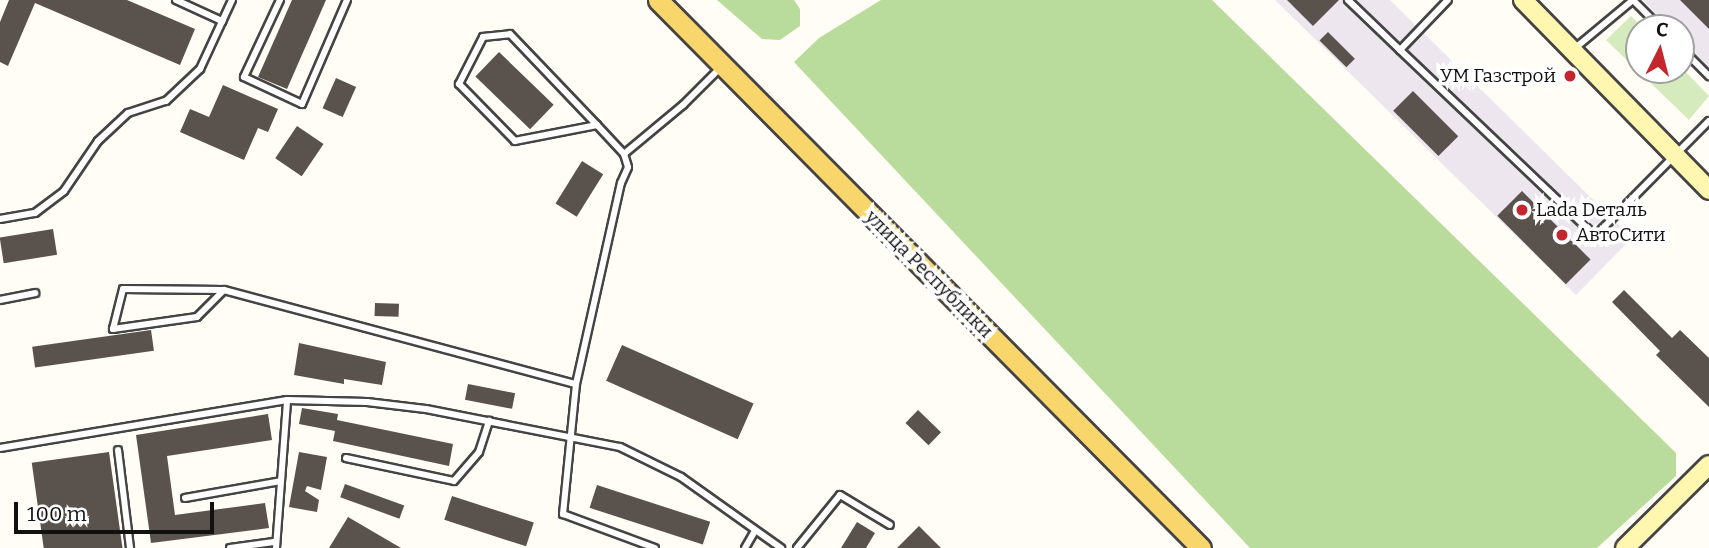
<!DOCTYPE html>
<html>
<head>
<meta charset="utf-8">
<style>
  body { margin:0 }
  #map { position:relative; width:1709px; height:548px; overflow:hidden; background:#fffdf5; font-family:Bitter,serif }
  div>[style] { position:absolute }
  .industrial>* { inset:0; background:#eee6ef }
  .green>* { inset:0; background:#d5ebbd }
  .forest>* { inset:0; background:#b9dc9c }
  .building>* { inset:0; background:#5a524d; transform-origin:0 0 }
  .roads { filter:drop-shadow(2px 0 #444) drop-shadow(-2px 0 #444) drop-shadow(0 2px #444) drop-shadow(0 -2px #444) }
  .service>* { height:6px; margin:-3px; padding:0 3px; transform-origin:3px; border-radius:3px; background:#fff }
  .secondary>* { height:18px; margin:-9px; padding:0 9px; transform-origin:9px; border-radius:9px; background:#fff6b0 }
  .primary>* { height:19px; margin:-9.5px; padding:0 9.5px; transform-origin:9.5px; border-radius:9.5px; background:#f9d66b }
  .dots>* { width:19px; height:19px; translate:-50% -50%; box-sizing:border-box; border:4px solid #fff; border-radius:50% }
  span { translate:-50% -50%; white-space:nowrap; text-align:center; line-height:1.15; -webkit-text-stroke:7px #fff; paint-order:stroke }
  .poi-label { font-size:19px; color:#111 }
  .right { translate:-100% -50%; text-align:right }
  .left { translate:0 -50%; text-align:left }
  .street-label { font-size:19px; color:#111 }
  .north { position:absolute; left:1625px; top:14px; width:70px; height:70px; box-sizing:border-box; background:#fff; border:2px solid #a0a0a0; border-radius:50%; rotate:6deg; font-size:19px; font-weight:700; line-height:28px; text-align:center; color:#111 }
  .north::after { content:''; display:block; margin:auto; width:24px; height:32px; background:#c4262e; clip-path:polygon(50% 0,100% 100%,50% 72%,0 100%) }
  .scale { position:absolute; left:14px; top:502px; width:200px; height:32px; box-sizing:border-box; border:4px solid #111; border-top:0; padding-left:9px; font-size:21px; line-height:24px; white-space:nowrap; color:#111; -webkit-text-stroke:5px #fff; paint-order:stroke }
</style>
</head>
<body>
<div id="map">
  <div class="industrial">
    <div style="clip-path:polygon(1275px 0,1390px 0,1632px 238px,1576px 295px)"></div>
    <div style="clip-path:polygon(1643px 0,1709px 0,1709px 73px,1681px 42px,1681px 28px,1669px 28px)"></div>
  </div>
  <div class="green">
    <div style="clip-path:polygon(1631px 16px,1643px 28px,1639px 28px,1639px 70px,1681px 70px,1681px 67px,1709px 96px,1689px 120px,1606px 40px)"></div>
  </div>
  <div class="forest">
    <div style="clip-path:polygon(717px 0,794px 0,800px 9px,800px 26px,780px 40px,762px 39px)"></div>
    <div style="clip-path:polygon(881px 0,1212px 0,1676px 453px,1676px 476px,1597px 548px,1250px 548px,794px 62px,819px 38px)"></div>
  </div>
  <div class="building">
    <div style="clip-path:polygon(9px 0,127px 0,195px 29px,180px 65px,35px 3px,8px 66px,0 62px,0 22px)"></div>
    <div style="clip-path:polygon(292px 0,326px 0,287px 89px,258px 77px)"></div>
    <div style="clip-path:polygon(1287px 0,1339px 0,1313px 26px)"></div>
    <div style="clip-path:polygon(1680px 0,1709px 0,1709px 29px)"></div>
    <div style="left:1328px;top:32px;width:38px;height:12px;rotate:45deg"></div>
    <div style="left:499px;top:52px;width:76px;height:34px;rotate:44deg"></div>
    <div style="left:336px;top:78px;width:22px;height:33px;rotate:24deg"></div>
    <div style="clip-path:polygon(223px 85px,278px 109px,268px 132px,258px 128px,244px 160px,180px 132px,190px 109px,209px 117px)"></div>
    <div style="left:1413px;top:91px;width:64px;height:28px;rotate:45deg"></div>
    <div style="left:297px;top:126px;width:32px;height:39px;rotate:34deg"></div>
    <div style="left:582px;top:161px;width:25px;height:50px;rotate:32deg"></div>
    <div style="left:1522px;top:191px;width:97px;height:35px;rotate:45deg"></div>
    <div style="left:53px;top:229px;width:26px;height:54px;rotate:81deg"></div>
    <div style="clip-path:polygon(1624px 290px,1672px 338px,1680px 330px,1709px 358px,1709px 407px,1656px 355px,1660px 351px,1612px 302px)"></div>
    <div style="left:375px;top:303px;width:24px;height:13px;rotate:2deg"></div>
    <div style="left:151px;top:330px;width:21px;height:120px;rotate:82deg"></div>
    <div style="clip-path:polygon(299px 343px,386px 362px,382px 385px,344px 379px,344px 384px,294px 375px)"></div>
    <div style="left:622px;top:345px;width:144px;height:39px;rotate:24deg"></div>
    <div style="left:468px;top:384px;width:48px;height:16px;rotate:11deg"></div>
    <div style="clip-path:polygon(302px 408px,338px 414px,337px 420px,453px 444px,449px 466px,333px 441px,335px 431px,299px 424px)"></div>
    <div style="left:918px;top:410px;width:32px;height:18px;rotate:44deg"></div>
    <div style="clip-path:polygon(268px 414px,272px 440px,167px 456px,175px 515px,265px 503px,269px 528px,151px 543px,136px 435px)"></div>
    <div style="left:109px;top:452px;width:97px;height:78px;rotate:82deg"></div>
    <div style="clip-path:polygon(299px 452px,327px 457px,321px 490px,307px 486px,305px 491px,319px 500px,317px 512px,289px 507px)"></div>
    <div style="left:345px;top:484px;width:63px;height:14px;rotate:20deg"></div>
    <div style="left:597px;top:485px;width:119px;height:24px;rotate:18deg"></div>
    <div style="left:452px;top:496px;width:86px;height:25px;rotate:18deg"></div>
    <div style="clip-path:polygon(348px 517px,401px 548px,329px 548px)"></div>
    <div style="clip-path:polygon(857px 522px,875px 533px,866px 548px,841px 548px)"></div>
    <div style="clip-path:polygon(919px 526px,941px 548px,897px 548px)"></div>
  </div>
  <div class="roads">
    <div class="service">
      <div style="left:176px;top:0;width:51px;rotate:24.5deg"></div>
      <div style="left:280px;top:0;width:85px;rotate:115.1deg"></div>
      <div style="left:244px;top:77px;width:64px;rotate:25deg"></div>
      <div style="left:302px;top:104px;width:113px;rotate:-66.6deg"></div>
      <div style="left:1348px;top:0;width:72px;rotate:43.9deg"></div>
      <div style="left:1400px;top:50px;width:69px;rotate:-46.2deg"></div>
      <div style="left:1633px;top:0;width:40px;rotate:45deg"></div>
      <div style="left:1681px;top:48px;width:40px;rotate:45deg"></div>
      <div style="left:1574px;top:49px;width:77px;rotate:-39.7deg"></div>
      <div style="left:1400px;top:50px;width:269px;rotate:43.6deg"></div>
      <div style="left:1595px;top:236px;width:162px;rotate:-45.3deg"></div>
      <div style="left:597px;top:125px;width:84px;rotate:169deg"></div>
      <div style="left:515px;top:141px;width:80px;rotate:-134.5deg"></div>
      <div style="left:459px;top:84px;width:53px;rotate:-62.9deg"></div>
      <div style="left:483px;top:37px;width:27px;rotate:-6deg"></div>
      <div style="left:510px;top:34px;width:126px;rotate:46.3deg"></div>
      <div style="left:597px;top:125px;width:40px;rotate:47deg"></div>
      <div style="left:0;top:219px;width:36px;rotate:-10deg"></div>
      <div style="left:35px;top:213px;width:36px;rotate:-37deg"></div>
      <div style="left:64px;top:191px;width:60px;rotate:-55.8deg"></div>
      <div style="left:98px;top:141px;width:41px;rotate:-43deg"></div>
      <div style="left:128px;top:113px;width:40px;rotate:-18deg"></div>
      <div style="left:166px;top:101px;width:47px;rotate:-43.3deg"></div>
      <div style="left:200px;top:69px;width:76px;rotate:-65.1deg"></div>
      <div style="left:224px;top:290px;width:38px;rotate:135deg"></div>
      <div style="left:197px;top:317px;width:85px;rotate:171.9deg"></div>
      <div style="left:113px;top:329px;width:41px;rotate:-76deg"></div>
      <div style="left:123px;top:289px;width:101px;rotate:0.6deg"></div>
      <div style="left:224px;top:290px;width:364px;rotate:15deg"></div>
      <div style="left:576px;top:384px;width:206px;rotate:-77.4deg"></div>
      <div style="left:621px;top:183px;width:17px;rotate:-66deg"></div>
      <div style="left:628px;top:167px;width:14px;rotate:-107deg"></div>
      <div style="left:624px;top:154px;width:77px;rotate:-39.7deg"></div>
      <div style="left:683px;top:105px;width:54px;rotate:-45deg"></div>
      <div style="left:0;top:300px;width:36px;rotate:-11deg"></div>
      <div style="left:576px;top:384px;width:131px;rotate:95.7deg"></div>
      <div style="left:563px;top:514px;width:98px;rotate:20.3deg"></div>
      <div style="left:0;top:448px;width:291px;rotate:-9.5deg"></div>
      <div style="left:287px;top:400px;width:80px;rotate:1.4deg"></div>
      <div style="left:367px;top:402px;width:59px;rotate:6.8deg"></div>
      <div style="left:426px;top:409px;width:198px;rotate:11.1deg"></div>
      <div style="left:620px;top:447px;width:68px;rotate:26.2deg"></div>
      <div style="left:681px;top:477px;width:123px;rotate:35.4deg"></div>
      <div style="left:118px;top:450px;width:99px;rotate:83deg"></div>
      <div style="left:346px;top:458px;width:110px;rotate:12deg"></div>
      <div style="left:454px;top:481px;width:38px;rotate:-49deg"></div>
      <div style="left:479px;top:452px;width:33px;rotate:-72deg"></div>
      <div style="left:185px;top:498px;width:97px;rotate:-10deg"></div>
      <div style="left:230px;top:548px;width:44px;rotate:-7.8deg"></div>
      <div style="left:276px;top:548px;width:148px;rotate:-85.7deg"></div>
      <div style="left:745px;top:548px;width:20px;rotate:-60deg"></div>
      <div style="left:797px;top:548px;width:68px;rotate:-50.9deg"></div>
      <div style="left:840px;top:495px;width:58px;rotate:31deg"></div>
    </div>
    <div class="secondary">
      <div style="left:1523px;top:0;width:266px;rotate:45.6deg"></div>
      <div style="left:1625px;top:548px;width:118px;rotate:-44.7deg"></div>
    </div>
    <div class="primary">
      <div style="left:658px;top:0;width:771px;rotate:45.26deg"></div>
    </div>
  </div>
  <div class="dots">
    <div style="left:1570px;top:76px;background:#c4262e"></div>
    <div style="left:1522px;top:210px;background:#c4262e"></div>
    <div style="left:1562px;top:235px;background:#c4262e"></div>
  </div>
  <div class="poi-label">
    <span class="right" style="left:1556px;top:76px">УМ Газстрой</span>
    <span class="left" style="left:1536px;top:210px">Lada Dеталь</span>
    <span class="left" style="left:1576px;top:235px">АвтоСити</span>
  </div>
  <div class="street-label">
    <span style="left:929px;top:274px;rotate:45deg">улица Республики</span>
  </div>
  <div class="north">С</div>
  <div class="scale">100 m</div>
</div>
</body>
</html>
